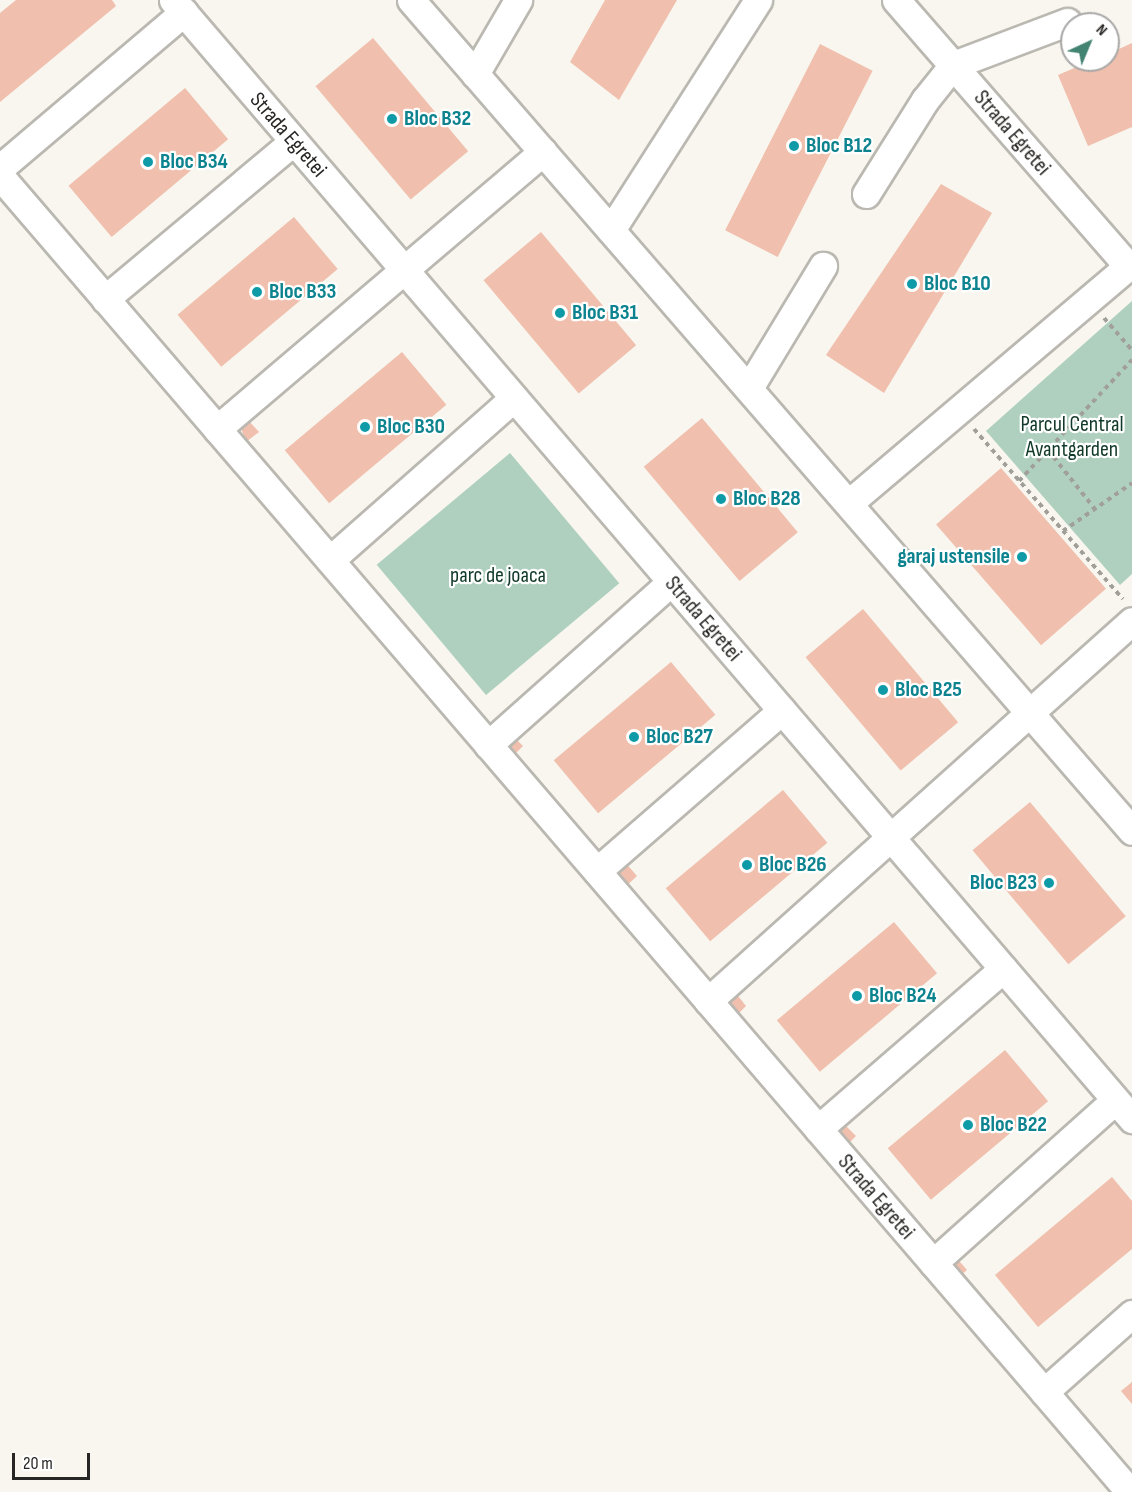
<!DOCTYPE html>
<html>
<head>
<meta charset="utf-8">
<style>
  body { margin:0 }
  #map { position:relative; width:1132px; height:1492px; overflow:hidden; background:#f8f6ee; font-family:"Sofia Sans Condensed",sans-serif }
  div>[style] { position:absolute }
  .green>* { inset:0; background:#afd0bf; transform-origin:0 0 }
  .building>* { inset:0; background:#f0bfad; transform-origin:0 0 }
  .path>* { height:4px; margin-top:-2px; transform-origin:0; background:repeating-linear-gradient(90deg,#a09f99 0 4.5px,transparent 0 9px) }
  .roads { filter:drop-shadow(2px 0 #bab8b1) drop-shadow(-2px 0 #bab8b1) drop-shadow(0 2px #bab8b1) drop-shadow(0 -2px #bab8b1) }
  .minor>* { height:27px; margin:-13.5px; padding:0 13.5px; transform-origin:13.5px; border-radius:13.5px; background:#fff }
  .dots>* { width:16px; height:16px; translate:-50% -50%; box-sizing:border-box; border:3px solid #fff; border-radius:50% }
  span { translate:-50% -50%; white-space:nowrap; text-align:center; line-height:1.15; -webkit-text-stroke:4.5px #fff; paint-order:stroke }
  .culture-label { font-size:22px; color:#0d838f; font-weight:700 }
  .left { translate:0 -50%; text-align:left }
  .right { translate:-100% -50%; text-align:right }
  .street-label { font-size:22px; color:#272624 }
  .park-label { font-size:22px; color:#103929 }
  .north { position:absolute; left:1060px; top:12px; width:60px; height:60px; box-sizing:border-box; background:#fff; border:2px solid #a9a8a7; border-radius:50%; rotate:44deg; font-size:16px; font-weight:700; line-height:24px; text-align:center; color:#272624 }
  .north::after { content:''; display:block; margin:auto; width:21px; height:27px; background:#428372; clip-path:polygon(50% 0,100% 100%,50% 72%,0 100%) }
  .scale { position:absolute; left:12px; top:1453px; width:78px; height:27px; box-sizing:border-box; border:3px solid #272624; border-top:0; padding-left:8px; font-size:18px; line-height:21px; white-space:nowrap; color:#272624; -webkit-text-stroke:4px #fff; paint-order:stroke }
</style>
</head>
<body>
<div id="map">
  <div class="green">
    <div style="clip-path:polygon(1132px 301px,1132px 574px,1120px 585px,986px 431px)"></div>
    <div style="left:510px;top:453px;width:170px;height:174px;rotate:50deg"></div>
  </div>
  <div class="building">
    <div style="clip-path:polygon(16px 0,112px 0,116px 6px,0 102px,0 13px)"></div>
    <div style="clip-path:polygon(605px 0,677px 0,619px 100px,570px 62px)"></div>
    <div style="left:373px;top:38px;width:148px;height:75px;rotate:50deg"></div>
    <div style="clip-path:polygon(1132px 43px,1132px 127px,1088px 146px,1058px 75px,1093px 60px,1108px 60px,1108px 54px)"></div>
    <div style="left:820px;top:44px;width:59px;height:209px;rotate:27deg"></div>
    <div style="left:185px;top:88px;width:67px;height:152px;rotate:50deg"></div>
    <div style="clip-path:polygon(941px 184px,992px 213px,884px 393px,826px 355px)"></div>
    <div style="left:294px;top:217px;width:68px;height:152px;rotate:50deg"></div>
    <div style="left:541px;top:232px;width:148px;height:75px;rotate:50deg"></div>
    <div style="left:402px;top:352px;width:69px;height:153px;rotate:50deg"></div>
    <div style="left:702px;top:418px;width:149px;height:76px;rotate:50deg"></div>
    <div style="clip-path:polygon(248px 420px,259px 432px,246px 442px,241px 428px)"></div>
    <div style="left:1001px;top:468px;width:160px;height:86px;rotate:49deg"></div>
    <div style="left:863px;top:609px;width:148px;height:75px;rotate:50deg"></div>
    <div style="left:671px;top:662px;width:69px;height:153px;rotate:50deg"></div>
    <div style="clip-path:polygon(512px 735px,523px 746px,512px 757px,507px 750px)"></div>
    <div style="left:783px;top:790px;width:69px;height:153px;rotate:50deg"></div>
    <div style="left:1030px;top:802px;width:149px;height:75px;rotate:50deg"></div>
    <div style="clip-path:polygon(624px 861px,637px 876px,622px 890px,615px 880px,617px 869px)"></div>
    <div style="left:894px;top:922px;width:67px;height:153px;rotate:50deg"></div>
    <div style="clip-path:polygon(735px 992px,746px 1006px,734px 1018px,728px 1010px,728px 1000px)"></div>
    <div style="left:1005px;top:1050px;width:67px;height:153px;rotate:50deg"></div>
    <div style="clip-path:polygon(843px 1123px,856px 1136px,843px 1149px,837px 1131px)"></div>
    <div style="clip-path:polygon(1112px 1177px,1132px 1201px,1132px 1249px,1038px 1327px,995px 1275px)"></div>
    <div style="clip-path:polygon(954px 1255px,967px 1270px,955px 1280px,948px 1272px)"></div>
    <div style="clip-path:polygon(1132px 1382px,1132px 1404px,1121px 1391px)"></div>
  </div>
  <div class="path">
    <div style="left:1104px;top:318px;width:43px;rotate:48.8deg"></div>
    <div style="left:974px;top:429px;width:226px;rotate:48.8deg"></div>
    <div style="left:1048px;top:450px;width:75px;rotate:51.5deg"></div>
    <div style="left:1019px;top:481px;width:166px;rotate:-47deg"></div>
    <div style="left:1063px;top:531px;width:84px;rotate:-34.8deg"></div>
  </div>
  <div class="roads">
    <div class="minor">
      <div style="left:173px;top:0;width:1474px;rotate:49.4deg"></div>
      <div style="left:411px;top:0;width:1100px;rotate:49.05deg"></div>
      <div style="left:896px;top:0;width:353px;rotate:48.9deg"></div>
      <div style="left:475px;top:74px;width:86px;rotate:-59.8deg"></div>
      <div style="left:0;top:168px;width:241px;rotate:-40.3deg"></div>
      <div style="left:0;top:176px;width:1735px;rotate:49.35deg"></div>
      <div style="left:866px;top:194px;width:111px;rotate:-57.9deg"></div>
      <div style="left:925px;top:100px;width:45px;rotate:-51.3deg"></div>
      <div style="left:953px;top:65px;width:122px;rotate:-20.7deg"></div>
      <div style="left:611px;top:230px;width:273px;rotate:-57.4deg"></div>
      <div style="left:105px;top:299px;width:246px;rotate:-39.9deg"></div>
      <div style="left:749px;top:388px;width:143px;rotate:-58.8deg"></div>
      <div style="left:217px;top:429px;width:428px;rotate:-40.4deg"></div>
      <div style="left:849px;top:503px;width:371px;rotate:-40.3deg"></div>
      <div style="left:330px;top:560px;width:245px;rotate:-41.4deg"></div>
      <div style="left:488px;top:745px;width:245px;rotate:-41.7deg"></div>
      <div style="left:597px;top:871px;width:245px;rotate:-41deg"></div>
      <div style="left:708px;top:1001px;width:569px;rotate:-41.87deg"></div>
      <div style="left:818px;top:1129px;width:245px;rotate:-40.9deg"></div>
      <div style="left:933px;top:1263px;width:244px;rotate:-41.8deg"></div>
      <div style="left:1044px;top:1392px;width:118px;rotate:-41.6deg"></div>
    </div>
  </div>
  <div class="dots">
    <div style="left:392px;top:119px;background:#0f9aa8"></div>
    <div style="left:794px;top:146px;background:#0f9aa8"></div>
    <div style="left:148px;top:162px;background:#0f9aa8"></div>
    <div style="left:912px;top:284px;background:#0f9aa8"></div>
    <div style="left:257px;top:292px;background:#0f9aa8"></div>
    <div style="left:560px;top:313px;background:#0f9aa8"></div>
    <div style="left:365px;top:427px;background:#0f9aa8"></div>
    <div style="left:721px;top:499px;background:#0f9aa8"></div>
    <div style="left:1022px;top:557px;background:#0f9aa8"></div>
    <div style="left:883px;top:690px;background:#0f9aa8"></div>
    <div style="left:634px;top:737px;background:#0f9aa8"></div>
    <div style="left:747px;top:865px;background:#0f9aa8"></div>
    <div style="left:1049px;top:883px;background:#0f9aa8"></div>
    <div style="left:857px;top:996px;background:#0f9aa8"></div>
    <div style="left:968px;top:1125px;background:#0f9aa8"></div>
  </div>
  <div class="culture-label">
    <span class="left" style="left:404px;top:119px">Bloc B32</span>
    <span class="left" style="left:806px;top:146px">Bloc B12</span>
    <span class="left" style="left:160px;top:162px">Bloc B34</span>
    <span class="left" style="left:924px;top:284px">Bloc B10</span>
    <span class="left" style="left:269px;top:292px">Bloc B33</span>
    <span class="left" style="left:572px;top:313px">Bloc B31</span>
    <span class="left" style="left:377px;top:427px">Bloc B30</span>
    <span class="left" style="left:733px;top:499px">Bloc B28</span>
    <span class="right" style="left:1010px;top:557px">garaj ustensile</span>
    <span class="left" style="left:895px;top:690px">Bloc B25</span>
    <span class="left" style="left:646px;top:737px">Bloc B27</span>
    <span class="left" style="left:759px;top:865px">Bloc B26</span>
    <span class="right" style="left:1037px;top:883px">Bloc B23</span>
    <span class="left" style="left:869px;top:996px">Bloc B24</span>
    <span class="left" style="left:980px;top:1125px">Bloc B22</span>
  </div>
  <div class="street-label">
    <span style="left:1012px;top:133px;rotate:49deg">Strada Egretei</span>
    <span style="left:288px;top:135px;rotate:49deg">Strada Egretei</span>
    <span style="left:703px;top:619px;rotate:49deg">Strada Egretei</span>
    <span style="left:876px;top:1197px;rotate:49deg">Strada Egretei</span>
  </div>
  <div class="park-label">
    <span style="left:1072px;top:437px">Parcul Central<br>Avantgarden</span>
    <span style="left:498px;top:576px">parc de joaca</span>
  </div>
  <div class="north">N</div>
  <div class="scale">20 m</div>
</div>
</body>
</html>
